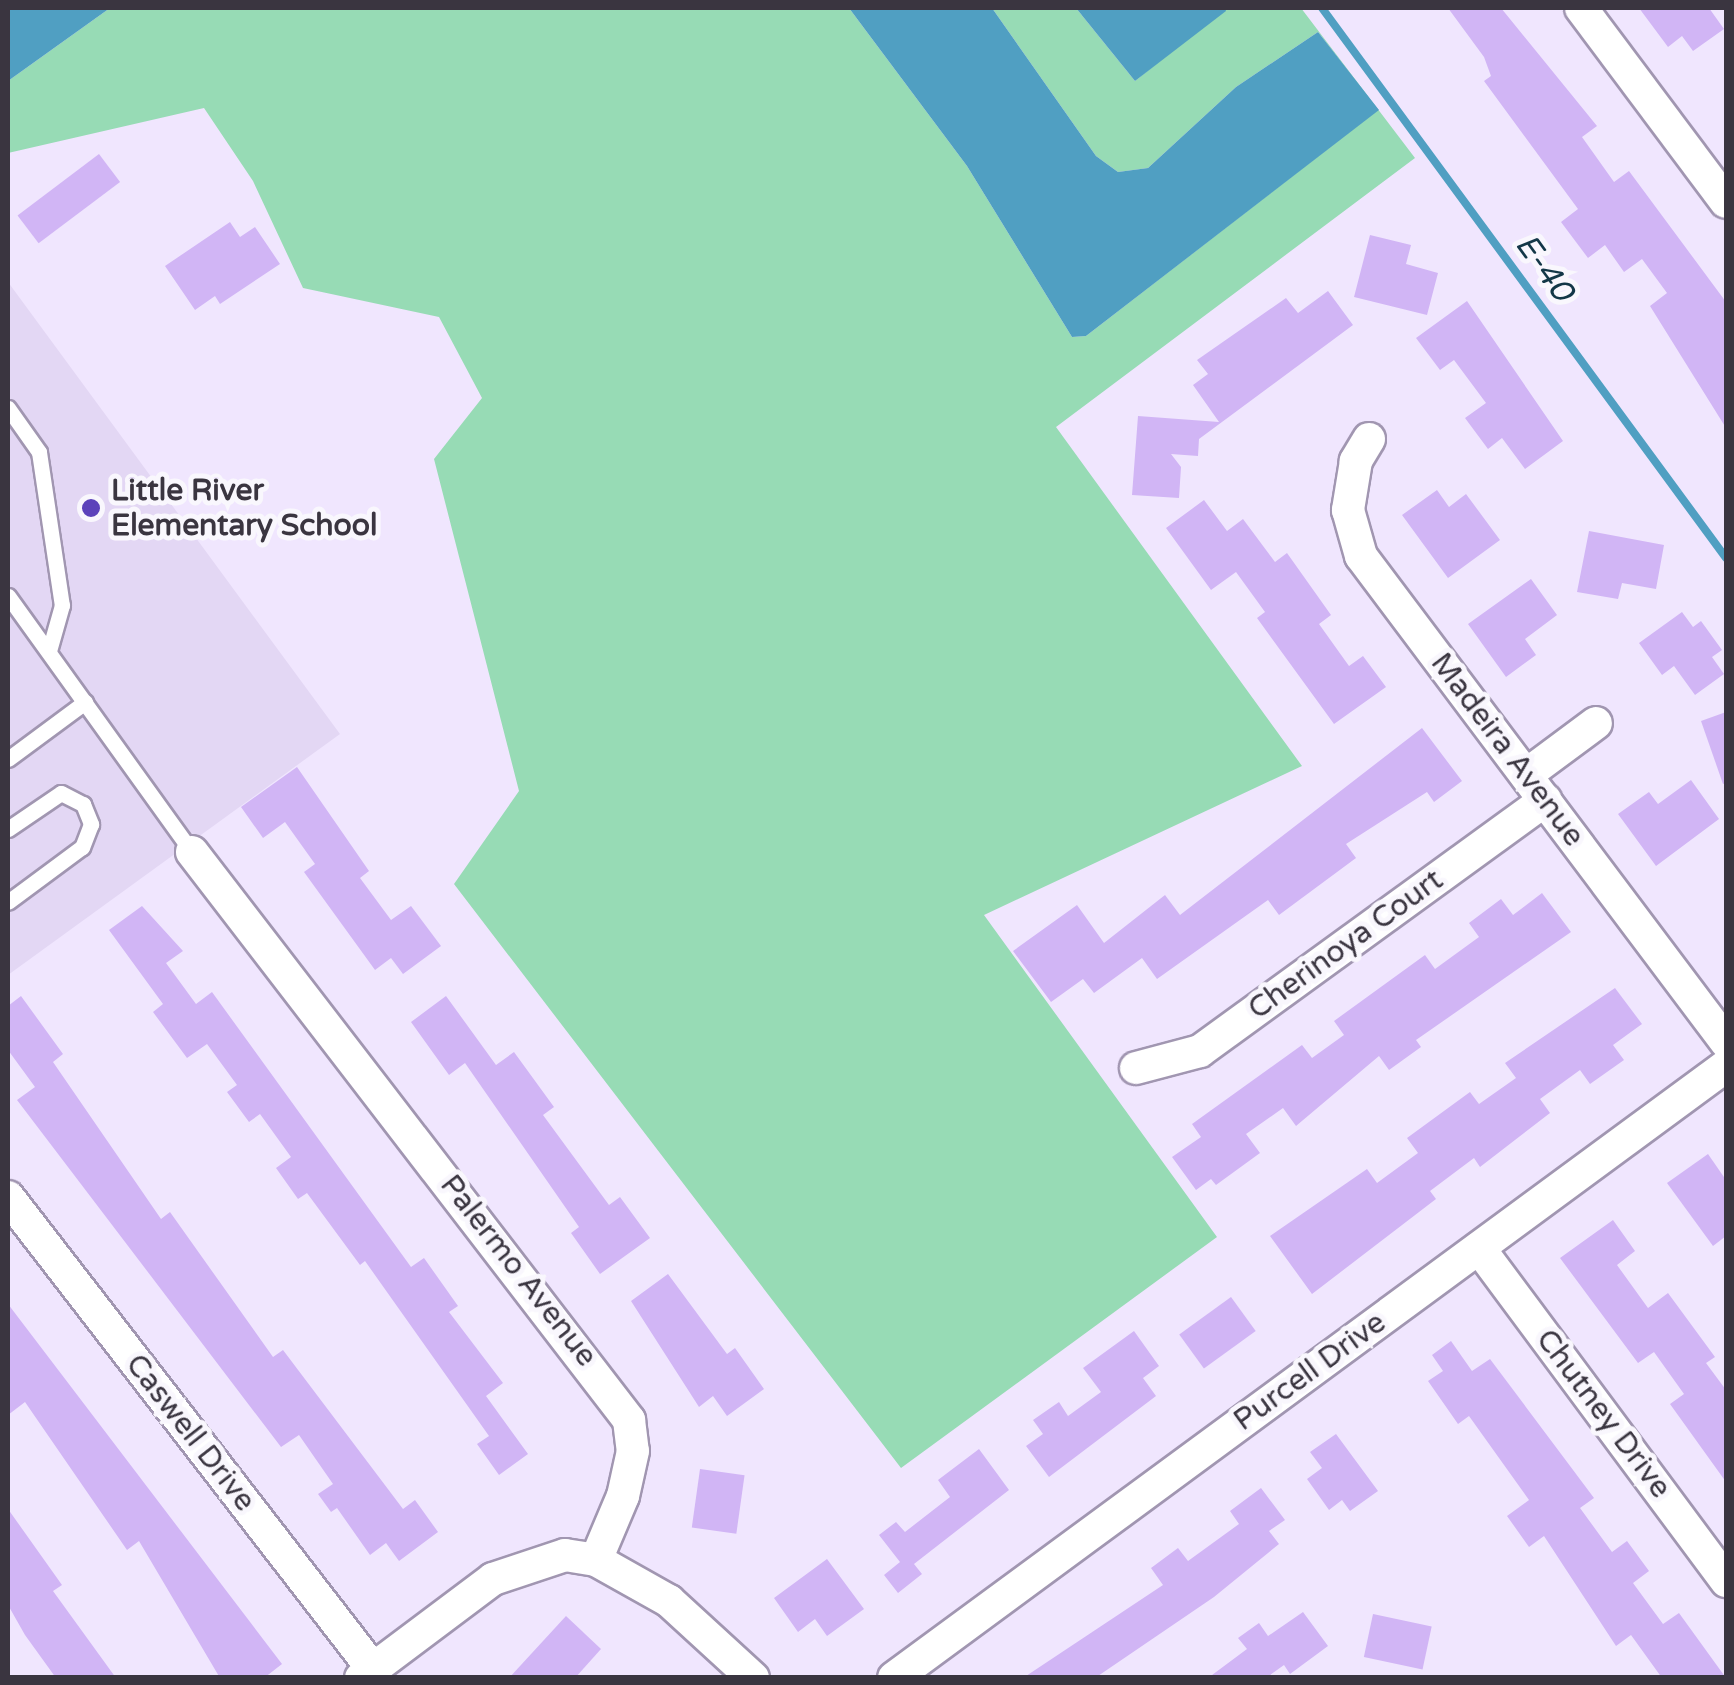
<!DOCTYPE html>
<html>
<head>
<meta charset="utf-8">
<style>
  body { margin:0 }
  #map { position:relative; width:1734px; height:1685px; overflow:hidden; background:#f0e6fe; font-family:"Varela Round",sans-serif }
  div>[style] { position:absolute }
  .built>* { inset:0; background:#e3d7f4 }
  .green>* { inset:0; background:#97dbb5 }
  .water>* { inset:0; background:#509fc2 }
  .stream>* { height:8px; margin:-4px; padding:0 4px; transform-origin:4px; border-radius:4px; background:#509fc2 }
  .building>* { inset:0; background:#d1b5f5; transform-origin:0 0 }
  .roads { filter:drop-shadow(2px 0 #a196b1) drop-shadow(-2px 0 #a196b1) drop-shadow(0 2px #a196b1) drop-shadow(0 -2px #a196b1) }
  .service>* { height:15px; margin:-7.5px; padding:0 7.5px; transform-origin:7.5px; border-radius:7.5px; background:#fff }
  .minor>* { height:32px; margin:-16px; padding:0 16px; transform-origin:16px; border-radius:16px; background:#fff }
  .dots>* { width:28px; height:28px; translate:-50% -50%; box-sizing:border-box; border:5px solid #f9f7fd; border-radius:50% }
  span { translate:-50% -50%; white-space:nowrap; text-align:center; line-height:1.15; -webkit-text-stroke:10px #f9f7fd; paint-order:stroke }
  .poi-label { font-size:30px; color:#3a3540; font-weight:700 }
  .left { translate:0 -50%; text-align:left }
  .street-label { font-size:30px; color:#3a3540 }
  .water-label { font-size:32px; color:#133747; font-style:italic }
  .frame { position:absolute; inset:0; border:10px solid #3a3540; pointer-events:none }
</style>
</head>
<body>
<div id="map">
  <div class="built">
    <div style="clip-path:polygon(8px 282px,340px 734px,8px 975px)"></div>
  </div>
  <div class="green">
    <div style="clip-path:polygon(110px 8px,849px 8px,967px 166px,1072px 337px,1086px 336px,1378px 110px,1318px 32px,1236px 87px,1148px 168px,1118px 172px,1096px 156px,992px 8px,1076px 8px,1135px 81px,1225px 8px,1301px 8px,1415px 158px,1056px 427px,1302px 766px,984px 915px,1217px 1237px,901px 1468px,454px 884px,519px 791px,434px 459px,482px 398px,439px 317px,303px 288px,253px 181px,204px 108px,8px 153px,8px 81px)"></div>
  </div>
  <div class="water">
    <div style="clip-path:polygon(8px 8px,110px 8px,8px 81px)"></div>
    <div style="clip-path:polygon(849px 8px,992px 8px,1096px 156px,1118px 172px,1148px 168px,1236px 87px,1318px 32px,1379px 110px,1086px 336px,1072px 337px,967px 166px)"></div>
    <div style="clip-path:polygon(1076px 8px,1225px 8px,1226px 11px,1135px 81px)"></div>
  </div>
  <div class="stream">
    <div style="left:1322px;top:8px;width:682px;rotate:53.7deg"></div>
  </div>
  <div class="building">
    <div style="clip-path:polygon(1448px 8px,1501px 8px,1597px 126px,1582px 137px,1614px 182px,1629px 171px,1726px 302px,1726px 428px,1650px 306px,1667px 293px,1642px 259px,1624px 272px,1605px 245px,1588px 258px,1561px 222px,1578px 209px,1484px 81px,1491px 76px,1484px 57px)"></div>
    <div style="clip-path:polygon(1639px 8px,1709px 8px,1724px 29px,1693px 51px,1682px 36px,1668px 47px)"></div>
    <div style="left:99px;top:154px;width:35px;height:102px;rotate:53deg"></div>
    <div style="clip-path:polygon(230px 222px,240px 237px,255px 227px,280px 264px,220px 304px,215px 296px,195px 310px,165px 266px)"></div>
    <div style="clip-path:polygon(1370px 235px,1411px 245px,1406px 264px,1438px 273px,1427px 315px,1354px 297px)"></div>
    <div style="clip-path:polygon(1328px 291px,1353px 325px,1199px 439px,1198px 456px,1171px 454px,1181px 467px,1179px 498px,1132px 495px,1138px 416px,1219px 422px,1193px 385px,1208px 374px,1197px 360px,1286px 298px,1298px 313px)"></div>
    <div style="clip-path:polygon(1467px 301px,1563px 441px,1525px 469px,1502px 438px,1488px 449px,1465px 418px,1486px 403px,1454px 360px,1440px 370px,1416px 338px)"></div>
    <div style="clip-path:polygon(1437px 490px,1449px 507px,1466px 494px,1500px 540px,1448px 578px,1402px 515px)"></div>
    <div style="clip-path:polygon(1204px 500px,1227px 531px,1243px 519px,1275px 562px,1287px 553px,1331px 615px,1319px 624px,1349px 666px,1363px 656px,1386px 687px,1334px 724px,1257px 618px,1265px 612px,1236px 572px,1211px 590px,1166px 528px)"></div>
    <div style="clip-path:polygon(1589px 531px,1664px 545px,1656px 589px,1622px 583px,1618px 599px,1577px 592px)"></div>
    <div style="clip-path:polygon(1531px 579px,1557px 615px,1525px 639px,1536px 655px,1506px 677px,1468px 624px)"></div>
    <div style="clip-path:polygon(1682px 612px,1693px 627px,1701px 621px,1722px 650px,1712px 657px,1724px 674px,1695px 695px,1674px 666px,1662px 675px,1639px 643px)"></div>
    <div style="clip-path:polygon(1726px 712px,1726px 783px,1723px 784px,1701px 721px)"></div>
    <div style="clip-path:polygon(1422px 728px,1462px 781px,1434px 802px,1427px 792px,1346px 844px,1356px 858px,1279px 915px,1268px 900px,1157px 979px,1142px 958px,1094px 993px,1083px 979px,1051px 1002px,1013px 951px,1077px 905px,1104px 943px,1165px 895px,1180px 915px)"></div>
    <div style="clip-path:polygon(297px 767px,369px 871px,360px 878px,391px 920px,411px 906px,441px 946px,403px 974px,391px 958px,375px 970px,304px 872px,315px 864px,285px 822px,263px 838px,241px 807px)"></div>
    <div style="clip-path:polygon(1691px 780px,1719px 819px,1656px 866px,1618px 814px,1649px 792px,1658px 804px)"></div>
    <div style="clip-path:polygon(1542px 893px,1571px 932px,1416px 1040px,1421px 1047px,1389px 1070px,1379px 1056px,1296px 1126px,1283px 1108px,1246px 1134px,1260px 1153px,1216px 1185px,1211px 1179px,1196px 1190px,1172px 1157px,1201px 1137px,1192px 1124px,1302px 1045px,1312px 1058px,1344px 1035px,1334px 1021px,1425px 955px,1435px 969px,1479px 937px,1469px 923px,1501px 899px,1513px 915px)"></div>
    <div style="clip-path:polygon(142px 906px,183px 951px,166px 963px,196px 1004px,212px 992px,411px 1267px,424px 1258px,458px 1306px,449px 1312px,503px 1383px,486px 1396px,528px 1454px,499px 1475px,477px 1444px,489px 1436px,365px 1261px,360px 1265px,307px 1193px,298px 1199px,276px 1168px,291px 1157px,260px 1114px,249px 1122px,227px 1092px,237px 1085px,207px 1044px,187px 1058px,153px 1012px,163px 1004px,109px 930px)"></div>
    <div style="clip-path:polygon(1615px 988px,1642px 1024px,1613px 1045px,1624px 1060px,1590px 1084px,1580px 1070px,1540px 1099px,1550px 1113px,1480px 1167px,1474px 1158px,1430px 1191px,1436px 1199px,1312px 1294px,1270px 1236px,1367px 1169px,1377px 1183px,1418px 1153px,1407px 1138px,1470px 1092px,1479px 1104px,1516px 1078px,1505px 1063px)"></div>
    <div style="clip-path:polygon(21px 996px,63px 1054px,53px 1062px,161px 1219px,170px 1212px,273px 1357px,283px 1350px,403px 1509px,415px 1500px,438px 1532px,399px 1561px,386px 1543px,370px 1555px,337px 1508px,331px 1512px,318px 1494px,333px 1484px,299px 1435px,281px 1447px,17px 1100px,35px 1087px,8px 1050px,8px 1006px)"></div>
    <div style="clip-path:polygon(446px 996px,496px 1065px,514px 1052px,554px 1107px,543px 1115px,609px 1205px,620px 1197px,650px 1238px,600px 1274px,571px 1233px,579px 1227px,465px 1063px,449px 1075px,411px 1022px)"></div>
    <div style="clip-path:polygon(1708px 1154px,1726px 1180px,1726px 1236px,1713px 1246px,1667px 1183px)"></div>
    <div style="clip-path:polygon(1613px 1220px,1635px 1251px,1617px 1265px,1648px 1308px,1668px 1293px,1715px 1357px,1706px 1363px,1726px 1390px,1726px 1482px,1670px 1404px,1684px 1394px,1654px 1352px,1638px 1363px,1560px 1258px)"></div>
    <div style="clip-path:polygon(668px 1274px,727px 1354px,735px 1348px,764px 1389px,727px 1416px,713px 1396px,699px 1407px,631px 1301px)"></div>
    <div style="left:1231px;top:1297px;width:42px;height:64px;rotate:54deg"></div>
    <div style="clip-path:polygon(8px 1304px,282px 1664px,264px 1678px,220px 1678px,139px 1541px,127px 1550px,25px 1402px,8px 1415px)"></div>
    <div style="clip-path:polygon(1134px 1331px,1159px 1366px,1143px 1378px,1156px 1396px,1049px 1477px,1026px 1446px,1043px 1434px,1033px 1420px,1059px 1402px,1068px 1416px,1101px 1392px,1083px 1368px)"></div>
    <div style="clip-path:polygon(1451px 1341px,1472px 1371px,1490px 1359px,1594px 1498px,1580px 1508px,1612px 1552px,1627px 1541px,1649px 1571px,1633px 1583px,1663px 1624px,1679px 1613px,1726px 1678px,1662px 1678px,1631px 1635px,1616px 1646px,1544px 1536px,1529px 1547px,1507px 1516px,1529px 1500px,1469px 1416px,1458px 1424px,1428px 1381px,1443px 1371px,1432px 1355px)"></div>
    <div style="clip-path:polygon(1336px 1434px,1378px 1491px,1350px 1511px,1342px 1500px,1329px 1510px,1307px 1479px,1322px 1468px,1310px 1452px)"></div>
    <div style="clip-path:polygon(979px 1449px,1009px 1490px,914px 1564px,922px 1574px,898px 1593px,884px 1575px,900px 1562px,879px 1535px,896px 1522px,905px 1532px,950px 1497px,938px 1480px)"></div>
    <div style="left:700px;top:1469px;width:45px;height:59px;rotate:8deg"></div>
    <div style="clip-path:polygon(1261px 1488px,1285px 1520px,1269px 1531px,1279px 1544px,1214px 1597px,1095px 1678px,1023px 1678px,1163px 1585px,1151px 1568px,1178px 1548px,1188px 1561px,1239px 1524px,1230px 1511px)"></div>
    <div style="clip-path:polygon(8px 1509px,62px 1585px,53px 1591px,116px 1678px,56px 1678px,25px 1635px,8px 1605px)"></div>
    <div style="clip-path:polygon(827px 1559px,864px 1609px,827px 1636px,815px 1619px,798px 1632px,774px 1598px)"></div>
    <div style="clip-path:polygon(1303px 1612px,1328px 1646px,1290px 1674px,1284px 1665px,1266px 1678px,1208px 1678px,1247px 1649px,1238px 1638px,1259px 1623px,1268px 1636px)"></div>
    <div style="left:1373px;top:1614px;width:60px;height:44px;rotate:12deg"></div>
    <div style="clip-path:polygon(566px 1616px,601px 1649px,575px 1678px,509px 1678px)"></div>
  </div>
  <div class="roads">
    <div class="service">
      <div style="left:8px;top:408px;width:54px;rotate:54.8deg"></div>
      <div style="left:39px;top:452px;width:155px;rotate:81.5deg"></div>
      <div style="left:62px;top:605px;width:48px;rotate:105.8deg"></div>
      <div style="left:8px;top:596px;width:315px;rotate:54.3deg"></div>
      <div style="left:8px;top:759px;width:96px;rotate:-36.5deg"></div>
      <div style="left:8px;top:829px;width:64px;rotate:-34.2deg"></div>
      <div style="left:61px;top:793px;width:25px;rotate:27deg"></div>
      <div style="left:83px;top:804px;width:22px;rotate:68deg"></div>
      <div style="left:91px;top:824px;width:25px;rotate:111deg"></div>
      <div style="left:82px;top:847px;width:92px;rotate:143.4deg"></div>
    </div>
    <div class="minor">
      <div style="left:1581px;top:8px;width:242px;rotate:53.2deg"></div>
      <div style="left:1369px;top:439px;width:26px;rotate:121deg"></div>
      <div style="left:1356px;top:461px;width:50px;rotate:99.3deg"></div>
      <div style="left:1348px;top:510px;width:48px;rotate:74.2deg"></div>
      <div style="left:1361px;top:556px;width:608px;rotate:53.09deg"></div>
      <div style="left:1526px;top:775px;width:87px;rotate:-36.6deg"></div>
      <div style="left:192px;top:852px;width:717px;rotate:52.43deg"></div>
      <div style="left:629px;top:1420px;width:31px;rotate:83deg"></div>
      <div style="left:633px;top:1451px;width:46px;rotate:102.5deg"></div>
      <div style="left:623px;top:1496px;width:69px;rotate:112.9deg"></div>
      <div style="left:1136px;top:1068px;width:66px;rotate:-14.9deg"></div>
      <div style="left:1200px;top:1051px;width:427px;rotate:-36deg"></div>
      <div style="left:8px;top:1197px;width:597px;rotate:52.29deg"></div>
      <div style="left:1479px;top:1248px;width:415px;rotate:53.4deg"></div>
      <div style="left:361px;top:1678px;width:165px;rotate:-36.9deg"></div>
      <div style="left:493px;top:1579px;width:76px;rotate:-18.4deg"></div>
      <div style="left:565px;top:1555px;width:31px;rotate:9deg"></div>
      <div style="left:596px;top:1560px;width:84px;rotate:29.3deg"></div>
      <div style="left:669px;top:1601px;width:114px;rotate:42.5deg"></div>
      <div style="left:894px;top:1678px;width:1033px;rotate:-36.34deg"></div>
    </div>
  </div>
  <div class="dots">
    <div style="left:91px;top:508px;background:#5c42ba"></div>
  </div>
  <div class="poi-label">
    <span class="left" style="left:111px;top:508px">Little River<br>Elementary School</span>
  </div>
  <div class="street-label">
    <span style="left:1507px;top:750px;rotate:53deg">Madeira Avenue</span>
    <span style="left:1346px;top:945px;rotate:-36deg">Cherinoya Court</span>
    <span style="left:518px;top:1271px;rotate:52deg">Palermo Avenue</span>
    <span style="left:1310px;top:1372px;rotate:-36deg">Purcell Drive</span>
    <span style="left:1603px;top:1414px;rotate:53deg">Chutney Drive</span>
    <span style="left:190px;top:1433px;rotate:52deg">Caswell Drive</span>
  </div>
  <div class="water-label">
    <span style="left:1544px;top:268px;rotate:54deg">E-40</span>
  </div>
  <div class="frame"></div>
</div>
</body>
</html>
